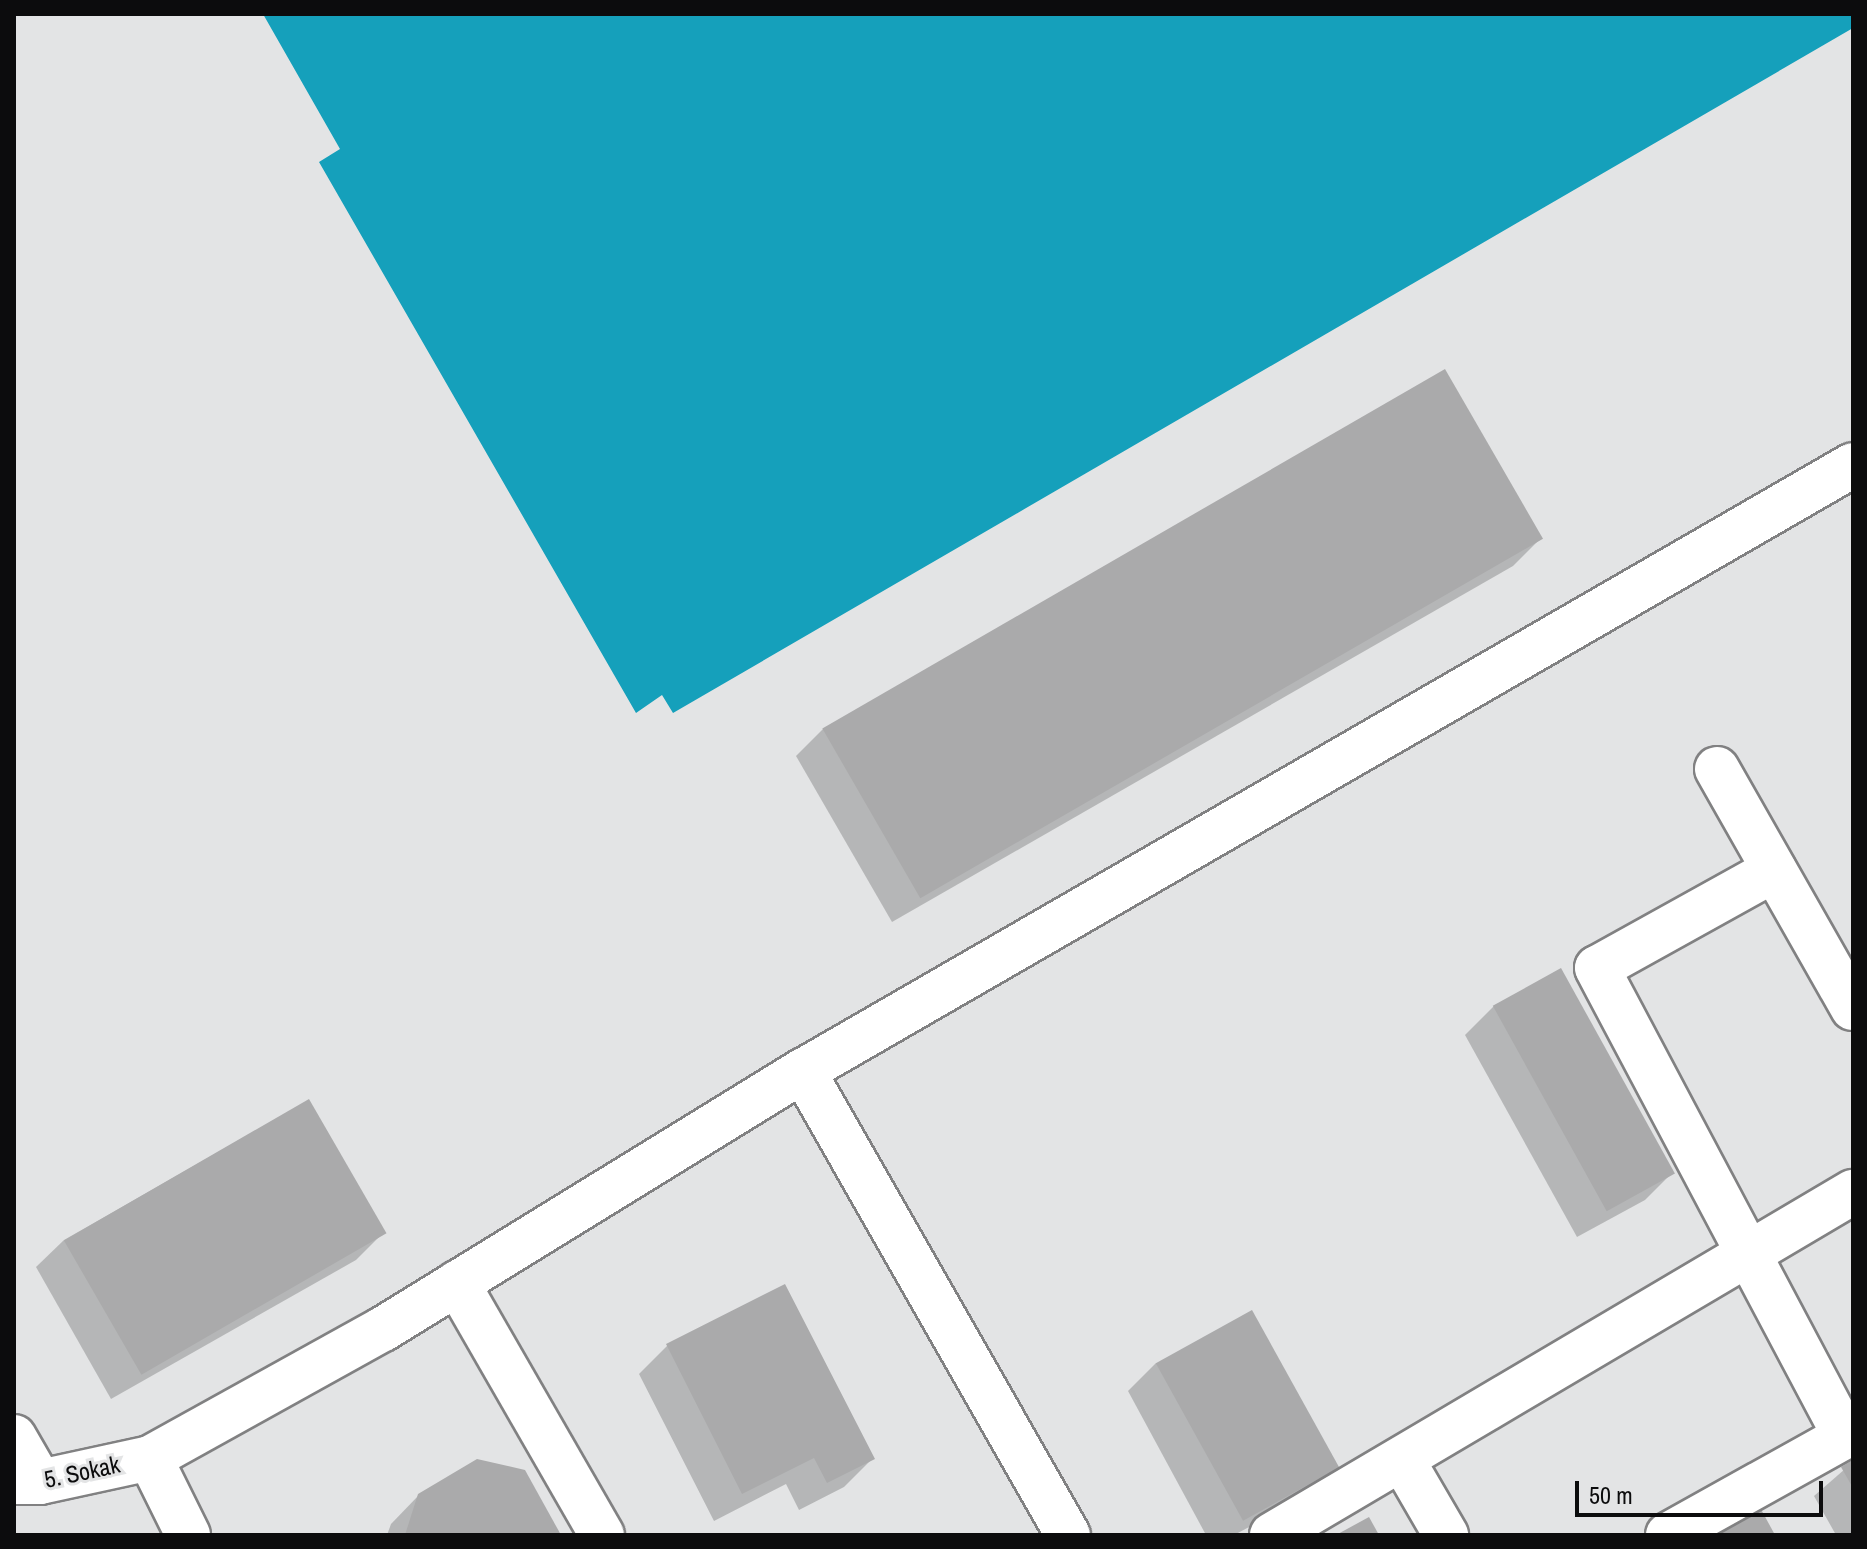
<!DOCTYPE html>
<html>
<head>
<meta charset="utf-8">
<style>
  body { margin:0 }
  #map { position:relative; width:1867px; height:1549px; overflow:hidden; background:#e3e4e5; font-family:"Archivo Narrow",sans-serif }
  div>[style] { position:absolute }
  .water>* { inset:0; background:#15a0bb }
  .shadow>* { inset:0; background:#0003 }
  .building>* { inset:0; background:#aaaaab; transform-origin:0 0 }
  .roads { filter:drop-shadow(2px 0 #818182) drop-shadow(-2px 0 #818182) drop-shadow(0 2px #818182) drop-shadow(0 -2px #818182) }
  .minor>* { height:44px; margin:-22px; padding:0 22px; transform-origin:22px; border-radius:22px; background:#fff }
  span { translate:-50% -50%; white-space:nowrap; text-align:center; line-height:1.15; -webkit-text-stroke:6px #e3e4e5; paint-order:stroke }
  .street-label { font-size:24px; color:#0c0c0d }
  .frame { position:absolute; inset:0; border:16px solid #0c0c0d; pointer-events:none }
  .scale { position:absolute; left:1575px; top:1481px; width:248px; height:36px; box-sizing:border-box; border:4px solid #0c0c0d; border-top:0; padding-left:10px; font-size:24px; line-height:28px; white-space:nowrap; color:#0c0c0d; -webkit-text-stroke:6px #e3e4e5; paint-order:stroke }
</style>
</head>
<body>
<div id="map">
  <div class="water">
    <div style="clip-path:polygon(263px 14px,1853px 14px,1853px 28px,673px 713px,662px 695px,636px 713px,319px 162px,340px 149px)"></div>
  </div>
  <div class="shadow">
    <div style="clip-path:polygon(1541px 538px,1513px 566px,892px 922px,796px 756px,824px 728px)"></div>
    <div style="clip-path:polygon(1560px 970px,1673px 1172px,1645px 1200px,1577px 1237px,1465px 1035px,1493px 1007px)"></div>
    <div style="clip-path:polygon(308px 1101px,383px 1233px,356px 1260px,111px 1399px,36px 1267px,64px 1240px)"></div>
    <div style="clip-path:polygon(784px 1287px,872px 1459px,844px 1487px,799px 1510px,786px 1484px,714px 1521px,639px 1374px,667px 1346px)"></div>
    <div style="clip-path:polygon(1156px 1363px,1335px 1468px,1308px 1496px,1234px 1535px,1206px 1535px,1128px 1391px)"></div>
    <div style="clip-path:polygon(1853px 1462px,1853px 1535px,1836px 1535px,1814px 1496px)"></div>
    <div style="clip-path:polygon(419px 1495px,558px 1535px,387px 1535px,391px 1524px)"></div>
  </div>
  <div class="building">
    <div style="left:1445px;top:369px;width:196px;height:719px;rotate:60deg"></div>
    <div style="left:1561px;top:968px;width:235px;height:78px;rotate:61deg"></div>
    <div style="left:309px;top:1099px;width:155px;height:283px;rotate:60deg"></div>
    <div style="clip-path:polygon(785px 1284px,875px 1459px,827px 1483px,814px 1458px,742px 1494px,666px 1344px)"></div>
    <div style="left:1252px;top:1310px;width:180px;height:110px;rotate:61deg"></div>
    <div style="clip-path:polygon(477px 1459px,525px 1470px,561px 1535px,405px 1535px,418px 1494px)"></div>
    <div style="clip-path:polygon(1853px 1460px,1853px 1488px,1841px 1467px)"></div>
    <div style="clip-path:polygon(1757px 1502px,1775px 1535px,1698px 1535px)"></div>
    <div style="clip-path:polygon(1369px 1517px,1379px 1535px,1336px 1535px)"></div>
  </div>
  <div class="roads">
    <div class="minor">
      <div style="left:1717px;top:769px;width:275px;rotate:60.4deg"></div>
      <div style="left:1774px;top:870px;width:202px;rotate:151deg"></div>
      <div style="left:1597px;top:968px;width:530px;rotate:62.08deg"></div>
      <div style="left:457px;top:1283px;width:291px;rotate:60.1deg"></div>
      <div style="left:14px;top:1437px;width:52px;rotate:60deg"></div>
      <div style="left:150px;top:1458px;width:86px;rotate:63.7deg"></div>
      <div style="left:1403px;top:1461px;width:86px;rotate:59.8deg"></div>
      <div style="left:14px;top:1482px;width:26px"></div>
      <div style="left:40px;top:1482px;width:113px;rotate:-12.3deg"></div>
      <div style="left:150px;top:1458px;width:266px;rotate:-29deg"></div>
      <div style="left:383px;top:1329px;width:493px;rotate:-31.6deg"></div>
      <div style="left:1068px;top:1535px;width:534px;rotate:-119.73deg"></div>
      <div style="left:803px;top:1071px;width:1212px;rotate:-29.99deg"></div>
      <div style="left:1272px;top:1535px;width:675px;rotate:-30.56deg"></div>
      <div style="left:1668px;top:1535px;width:212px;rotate:-29.1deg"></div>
    </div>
  </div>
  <div class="street-label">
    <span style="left:82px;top:1472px;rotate:-12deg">5. Sokak</span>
  </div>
  <div class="frame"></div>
  <div class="scale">50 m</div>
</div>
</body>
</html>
